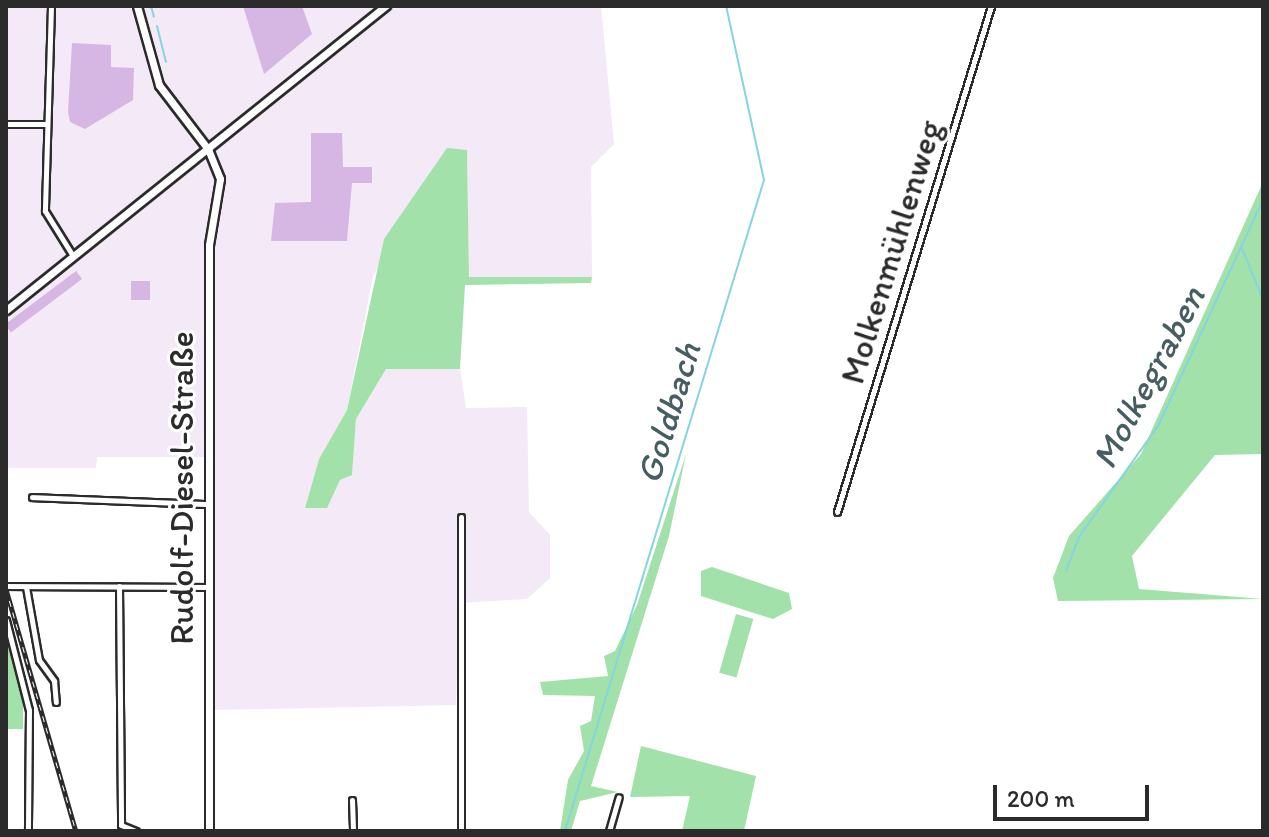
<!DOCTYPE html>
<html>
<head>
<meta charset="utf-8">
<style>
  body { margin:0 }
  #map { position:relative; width:1269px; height:837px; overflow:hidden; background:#fff; font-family:Itim,sans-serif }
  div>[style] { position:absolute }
  .built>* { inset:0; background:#f3e9f7 }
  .green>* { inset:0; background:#a2e1a9; transform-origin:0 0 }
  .stream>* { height:2px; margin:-1px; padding:0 1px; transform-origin:1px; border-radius:1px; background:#84d5de }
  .building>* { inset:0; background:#d6b7e4; transform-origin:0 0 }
  .roads { filter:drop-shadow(2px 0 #2b2b2b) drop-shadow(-2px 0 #2b2b2b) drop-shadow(0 2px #2b2b2b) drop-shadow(0 -2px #2b2b2b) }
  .street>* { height:5px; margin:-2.5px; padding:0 2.5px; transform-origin:2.5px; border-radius:2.5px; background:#fff }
  .secondary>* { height:7px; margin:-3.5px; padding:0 3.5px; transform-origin:3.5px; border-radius:3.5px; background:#fff }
  .rail>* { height:5px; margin-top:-2.5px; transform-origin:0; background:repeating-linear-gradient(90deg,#fff 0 6px,#2b2b2b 0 12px); box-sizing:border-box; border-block:2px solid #2b2b2b }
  span { translate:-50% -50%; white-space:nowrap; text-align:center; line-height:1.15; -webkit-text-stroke:6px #fff; paint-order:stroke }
  .street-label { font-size:34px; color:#2b2b2b }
  .water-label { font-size:36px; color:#465e61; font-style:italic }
  .frame { position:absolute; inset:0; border:8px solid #2b2b2b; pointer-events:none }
  .scale { position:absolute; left:993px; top:785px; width:156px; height:36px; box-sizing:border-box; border:4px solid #2b2b2b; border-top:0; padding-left:10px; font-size:24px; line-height:28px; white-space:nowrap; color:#2b2b2b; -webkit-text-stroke:6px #fff; paint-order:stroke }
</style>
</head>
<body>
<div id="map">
  <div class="built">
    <div style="clip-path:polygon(6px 6px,601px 6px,614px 144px,591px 167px,592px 277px,469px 277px,467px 150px,447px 149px,373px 276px,347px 410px,319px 459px,305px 507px,326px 508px,340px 480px,352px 475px,356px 419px,386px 369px,460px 369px,466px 408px,527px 407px,529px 512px,550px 535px,550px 578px,527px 599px,459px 603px,456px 705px,213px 710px,211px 457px,97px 457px,96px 468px,6px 468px)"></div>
  </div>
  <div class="green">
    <div style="clip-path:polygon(447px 148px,467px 150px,469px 277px,592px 277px,591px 283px,465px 285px,460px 369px,386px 369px,356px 419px,352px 475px,340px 480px,327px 508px,305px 508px,319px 459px,347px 410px,384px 239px)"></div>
    <div style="clip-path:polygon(1263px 182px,1263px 454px,1215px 455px,1132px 556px,1139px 589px,1263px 599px,1058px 601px,1053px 578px,1069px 536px,1141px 454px)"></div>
    <div style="clip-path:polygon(686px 454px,669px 536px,591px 786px,618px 792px,580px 801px,571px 831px,560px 831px,568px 780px,584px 751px,580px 726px,591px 721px,595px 696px,543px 695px,540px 682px,608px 676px,604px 656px,615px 651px,637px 605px)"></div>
    <div style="clip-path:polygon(712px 567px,789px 593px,792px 609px,773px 619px,701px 596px,701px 571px)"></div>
    <div style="left:736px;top:614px;width:18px;height:61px;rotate:16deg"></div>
    <div style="clip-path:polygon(6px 636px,23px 694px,23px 729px,6px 729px)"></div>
    <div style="clip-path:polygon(641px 746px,756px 776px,744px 831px,682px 831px,690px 796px,630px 797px)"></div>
  </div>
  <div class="stream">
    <div style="left:151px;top:6px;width:11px;rotate:75deg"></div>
    <div style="left:157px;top:26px;width:37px;rotate:76deg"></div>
    <div style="left:1241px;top:246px;width:58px;rotate:67.8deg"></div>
    <div style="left:1066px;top:571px;width:36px;rotate:-69deg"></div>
    <div style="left:1079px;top:537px;width:136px;rotate:-54.6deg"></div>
    <div style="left:1158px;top:426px;width:249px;rotate:-65.1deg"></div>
    <div style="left:565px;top:831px;width:681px;rotate:-73deg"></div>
    <div style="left:764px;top:180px;width:178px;rotate:-102.3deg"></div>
  </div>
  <div class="building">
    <div style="clip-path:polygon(243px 6px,302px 6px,312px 34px,264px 74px)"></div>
    <div style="clip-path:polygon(72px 43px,111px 45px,111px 67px,134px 68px,133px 100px,85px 129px,70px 122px,68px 112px)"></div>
    <div style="clip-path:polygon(311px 133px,342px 133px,343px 167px,372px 167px,372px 183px,352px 183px,347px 241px,271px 241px,275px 203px,311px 202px)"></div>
    <div style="left:76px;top:271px;width:10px;height:89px;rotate:53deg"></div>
    <div style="left:131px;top:281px;width:19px;height:19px"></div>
  </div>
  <div class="roads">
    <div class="street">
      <div style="left:51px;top:6px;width:205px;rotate:91.7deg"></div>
      <div style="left:45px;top:211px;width:53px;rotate:58.1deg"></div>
      <div style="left:6px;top:124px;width:40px"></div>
      <div style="left:32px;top:497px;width:176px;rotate:2.3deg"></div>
      <div style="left:837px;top:512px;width:529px;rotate:-73.07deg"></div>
      <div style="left:6px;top:586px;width:201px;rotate:0.3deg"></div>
      <div style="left:119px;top:586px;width:239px;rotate:89.5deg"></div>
      <div style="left:121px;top:825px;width:16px;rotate:22deg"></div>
      <div style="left:26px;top:587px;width:74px;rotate:79.9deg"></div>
      <div style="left:39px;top:660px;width:26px;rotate:54deg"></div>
      <div style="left:54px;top:681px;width:21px;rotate:85deg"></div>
      <div style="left:6px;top:620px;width:93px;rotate:75.7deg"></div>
      <div style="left:29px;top:710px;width:121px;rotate:90.5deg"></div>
      <div style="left:352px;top:800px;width:31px;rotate:88deg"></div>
      <div style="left:461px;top:831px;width:314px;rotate:-90deg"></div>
      <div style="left:609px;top:831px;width:35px;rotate:-74deg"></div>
    </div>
    <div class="secondary">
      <div style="left:137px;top:6px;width:82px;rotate:74.4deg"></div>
      <div style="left:159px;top:85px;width:81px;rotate:52.6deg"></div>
      <div style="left:208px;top:149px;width:32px;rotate:68deg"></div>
      <div style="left:220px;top:179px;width:67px;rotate:99.5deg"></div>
      <div style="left:209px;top:245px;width:586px;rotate:90deg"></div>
      <div style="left:6px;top:310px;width:487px;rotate:-38.7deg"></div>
    </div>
  </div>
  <div class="rail">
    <div style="left:6px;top:589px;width:252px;rotate:73.9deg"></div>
  </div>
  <div class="street-label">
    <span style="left:891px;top:252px;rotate:-73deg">Molkenmühlenweg</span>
    <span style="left:182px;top:488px;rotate:-90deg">Rudolf-Diesel-Straße</span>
  </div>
  <div class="water-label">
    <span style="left:1148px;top:377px;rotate:-62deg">Molkegraben</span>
    <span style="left:668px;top:413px;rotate:-73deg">Goldbach</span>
  </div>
  <div class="frame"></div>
  <div class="scale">200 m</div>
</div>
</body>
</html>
